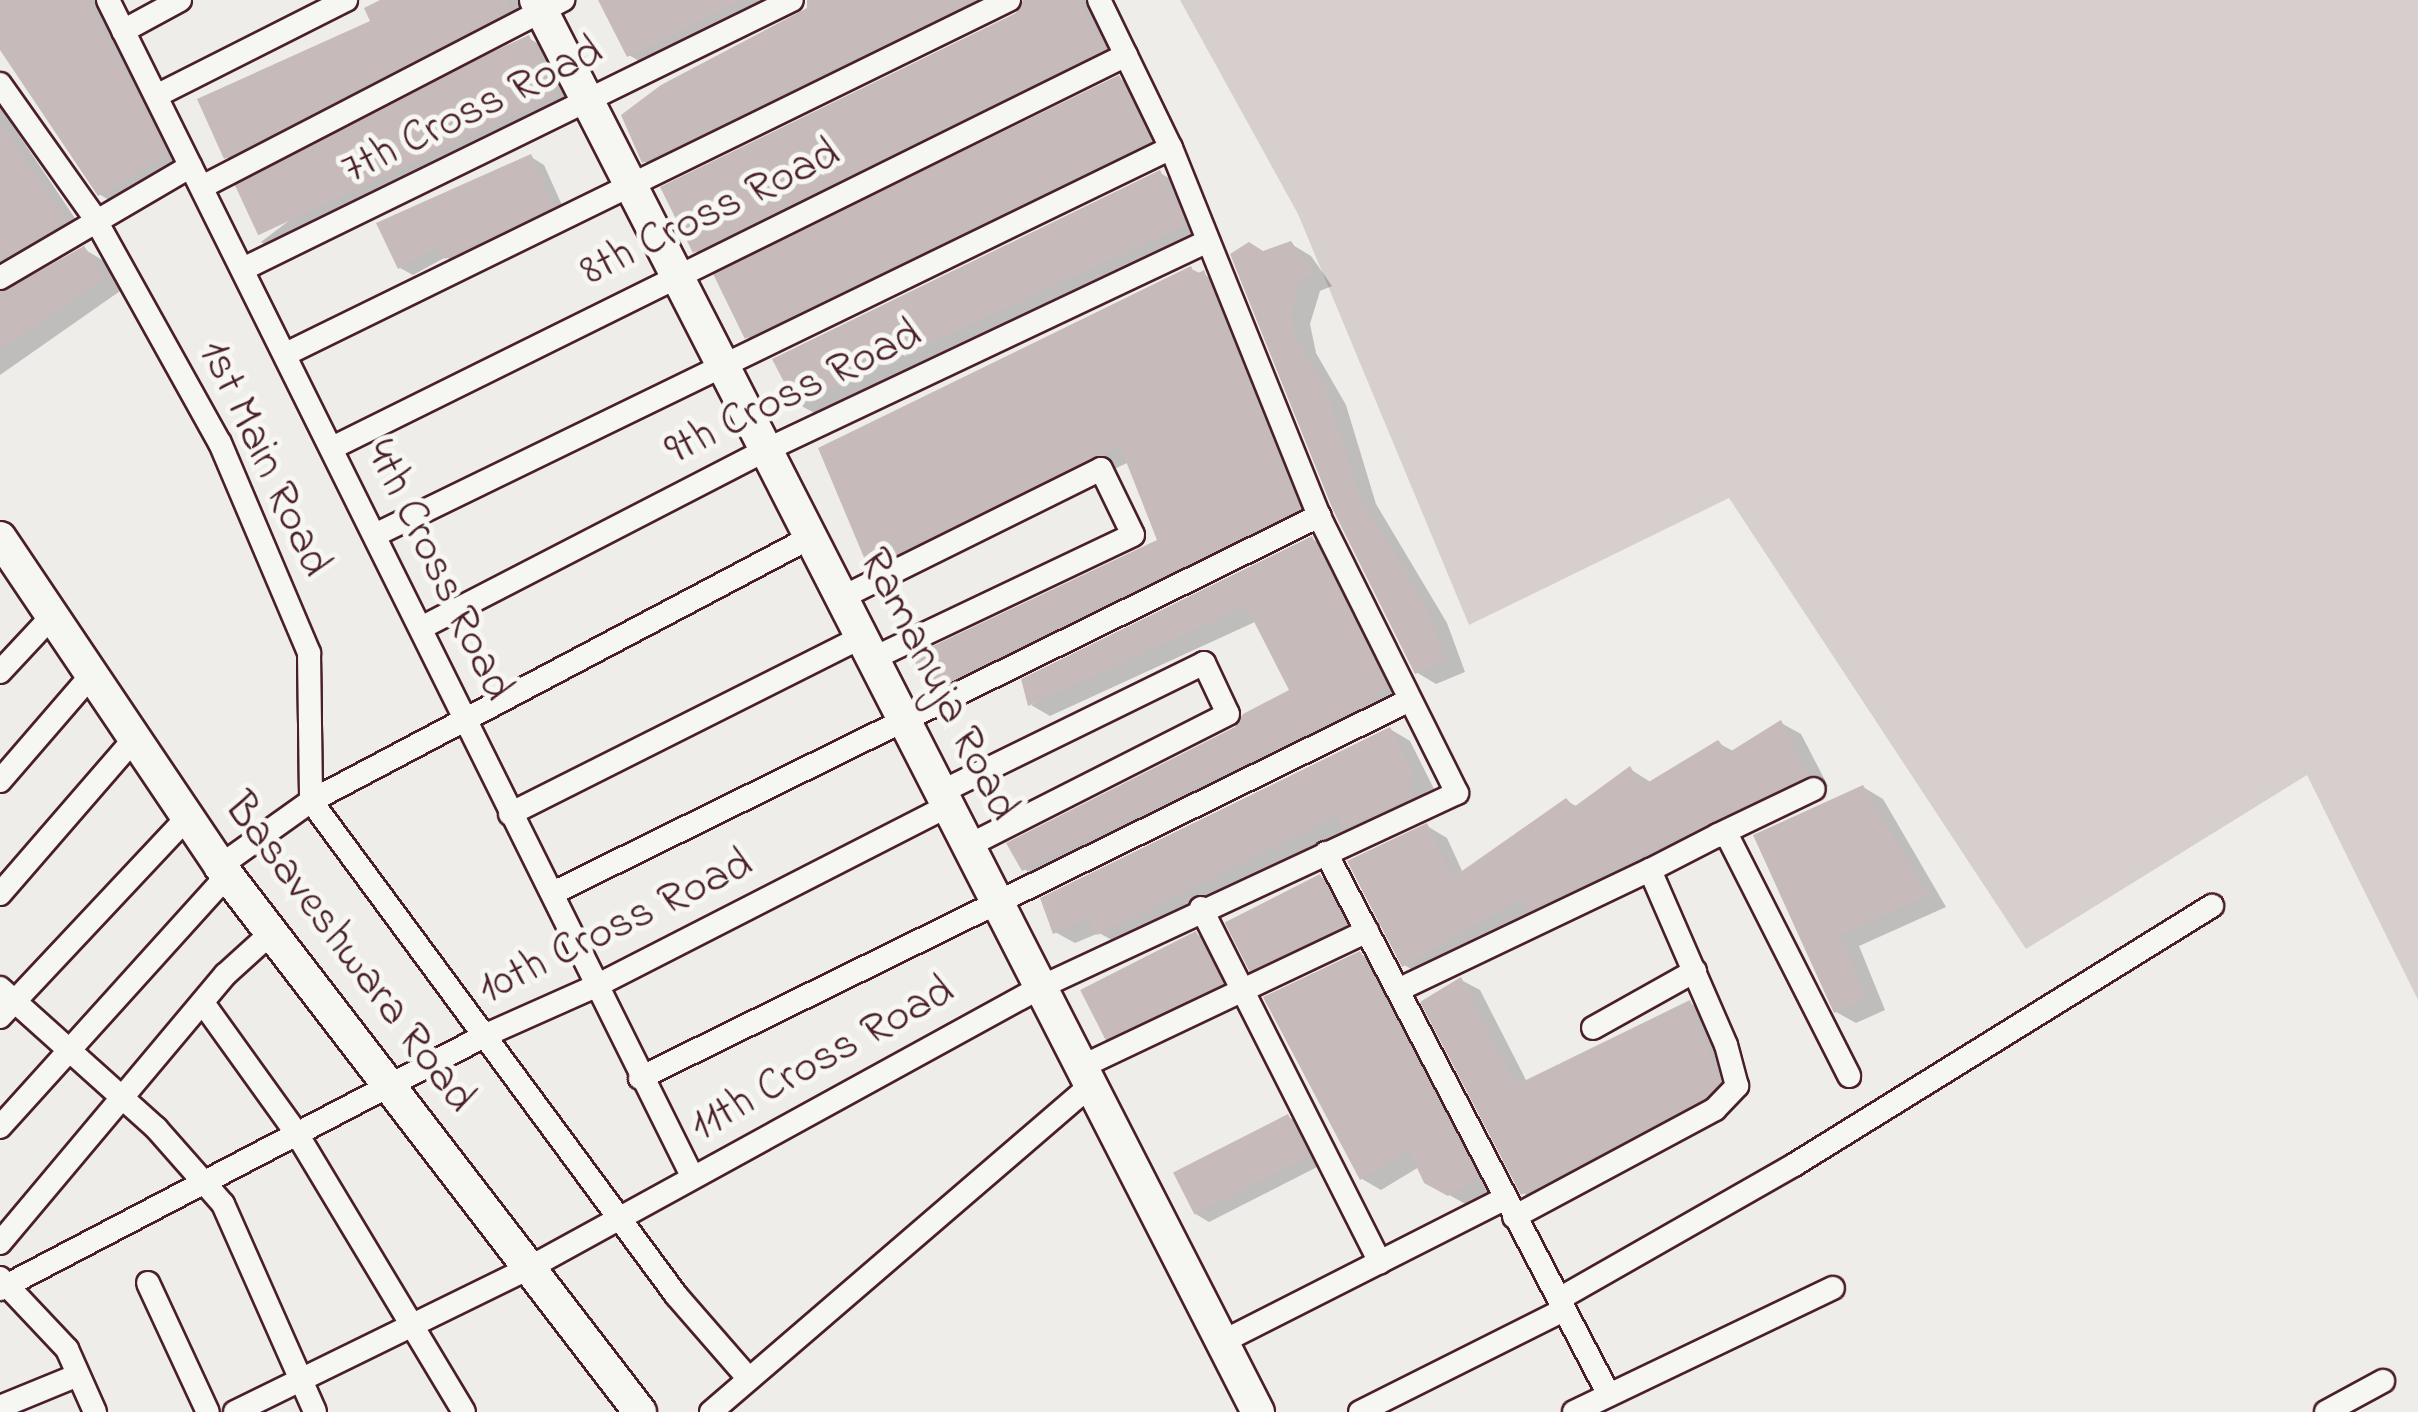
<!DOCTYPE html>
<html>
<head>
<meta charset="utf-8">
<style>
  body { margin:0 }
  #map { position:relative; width:2418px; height:1412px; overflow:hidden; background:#efedea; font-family:"Indie Flower",sans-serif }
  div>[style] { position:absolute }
  .green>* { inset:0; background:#d7cfce }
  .shadow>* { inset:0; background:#0003 }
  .building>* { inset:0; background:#c6babb; transform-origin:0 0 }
  .roads { filter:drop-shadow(2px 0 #4a1f2b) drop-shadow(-2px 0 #4a1f2b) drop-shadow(0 2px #4a1f2b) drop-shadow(0 -2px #4a1f2b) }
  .street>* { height:22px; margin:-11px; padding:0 11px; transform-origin:11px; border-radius:11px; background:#f6f6f2 }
  .secondary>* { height:32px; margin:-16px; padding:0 16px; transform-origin:16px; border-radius:16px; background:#f6f6f2 }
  span { translate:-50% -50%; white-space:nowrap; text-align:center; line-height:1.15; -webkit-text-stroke:10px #f6f6f2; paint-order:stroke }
  .street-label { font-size:45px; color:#4a1f2b }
</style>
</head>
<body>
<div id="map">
  <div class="green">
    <div style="clip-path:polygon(1180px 0,2418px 0,2418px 1000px,2307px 775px,2026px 949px,1729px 498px,1469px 625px,1298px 214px)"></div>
  </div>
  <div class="shadow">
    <div style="clip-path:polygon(0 0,101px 0,187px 166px,119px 206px,99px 194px,0 41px)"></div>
    <div style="clip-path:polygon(386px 0,519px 0,530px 21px,246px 168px,226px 157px,374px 22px)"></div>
    <div style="clip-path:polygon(612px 0,785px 0,649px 67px,629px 55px)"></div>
    <div style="clip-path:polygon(809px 0,1016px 0,664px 173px,644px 161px,810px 10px)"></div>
    <div style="clip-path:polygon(1023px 0,1090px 0,1124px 60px,715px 262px,695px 251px,1018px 15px)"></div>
    <div style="clip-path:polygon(528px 38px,548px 49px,575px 107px,281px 254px,261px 242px)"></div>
    <div style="clip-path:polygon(1119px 78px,1139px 90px,1169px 152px,766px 348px,747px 337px)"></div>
    <div style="clip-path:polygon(0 107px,85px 233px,11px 276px,3px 293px,84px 249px,104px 261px,123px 289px,0 375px)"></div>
    <div style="clip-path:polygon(531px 157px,544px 165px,566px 214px,461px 265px,446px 257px,413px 275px,400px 268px)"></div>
    <div style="clip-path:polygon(1160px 173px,1180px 184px,1204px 237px,818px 415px,798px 404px)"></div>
    <div style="clip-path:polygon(1291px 244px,1311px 256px,1332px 286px,1320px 291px,1310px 324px,1316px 353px,1346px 405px,1376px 504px,1447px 623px,1465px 672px,1436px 684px,1416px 672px,1264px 253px)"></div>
    <div style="clip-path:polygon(1191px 269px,1224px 284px,1318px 520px,951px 701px,931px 689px,1160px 541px,1129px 462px,890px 576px,870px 565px)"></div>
    <div style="clip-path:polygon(1312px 539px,1332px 550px,1405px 697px,1045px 881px,1024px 869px,1293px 691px,1257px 621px,1050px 716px,1031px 705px)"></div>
    <div style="clip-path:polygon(1781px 723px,1801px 734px,1828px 786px,1424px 976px,1404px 965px,1427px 826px,1447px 838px,1463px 873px,1567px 801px,1578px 807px,1630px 769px,1652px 783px,1718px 743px,1735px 752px)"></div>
    <div style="clip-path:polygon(1390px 729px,1410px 741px,1434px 789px,1426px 792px,1433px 807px,1365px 839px,1350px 830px,1119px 944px,1099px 933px,1075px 943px,1055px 932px)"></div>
    <div style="clip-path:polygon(1863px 787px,1883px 799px,1946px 907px,1859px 946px,1885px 1010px,1856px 1023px,1836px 1012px,1757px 836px)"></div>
    <div style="clip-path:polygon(1320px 876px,1334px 885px,1359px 933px,1266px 977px,1251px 969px)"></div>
    <div style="clip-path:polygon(1196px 934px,1211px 943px,1235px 992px,1121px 1046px,1106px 1038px)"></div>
    <div style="clip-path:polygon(1360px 954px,1380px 965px,1497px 1189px,1469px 1206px,1426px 1182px,1419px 1167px,1381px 1190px,1362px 1179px)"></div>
    <div style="clip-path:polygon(1461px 980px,1480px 990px,1527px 1082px,1690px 1003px,1709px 1014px,1738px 1093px,1542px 1204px,1523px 1193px)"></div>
    <div style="clip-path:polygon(1288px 1117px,1303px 1125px,1323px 1164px,1209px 1222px,1194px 1213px)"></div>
  </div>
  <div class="building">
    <div style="clip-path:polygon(0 0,89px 0,168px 155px,98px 196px,0 50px)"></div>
    <div style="clip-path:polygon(380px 0,506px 0,511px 10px,224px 159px,197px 99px,370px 21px,364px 8px)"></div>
    <div style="clip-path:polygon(598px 0,743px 0,627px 57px)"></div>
    <div style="clip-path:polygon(807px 0,975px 0,642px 163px,621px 115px,661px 85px,807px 8px)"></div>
    <div style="clip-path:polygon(1024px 0,1079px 0,1106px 48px,693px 253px,660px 187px,1016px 13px)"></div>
    <div style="left:529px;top:35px;width:67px;height:330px;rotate:65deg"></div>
    <div style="left:1119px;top:75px;width:73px;height:452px;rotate:64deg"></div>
    <div style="clip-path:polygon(0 123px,67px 221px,0 261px)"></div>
    <div style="clip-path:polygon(531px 154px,554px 206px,445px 259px,438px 247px,398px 269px,376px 223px)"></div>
    <div style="clip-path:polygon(1160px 170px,1186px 225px,796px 405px,772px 359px)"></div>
    <div style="clip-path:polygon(1291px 241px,1314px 274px,1300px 280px,1291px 312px,1296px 340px,1327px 391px,1357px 490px,1427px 609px,1446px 661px,1415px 674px,1333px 510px,1230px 254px,1249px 242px,1263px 251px)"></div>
    <div style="clip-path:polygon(84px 246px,105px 277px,0 350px,0 293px)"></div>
    <div style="clip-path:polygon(1191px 266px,1195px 275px,1204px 270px,1300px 509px,929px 691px,912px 656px,1157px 540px,1120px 446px,868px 567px,818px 448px)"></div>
    <div style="clip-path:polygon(1312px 536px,1387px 685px,1376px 700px,1022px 871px,1006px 843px,1235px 727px,1243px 714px,1289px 690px,1246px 606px,1028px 706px,1021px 679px)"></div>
    <div style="clip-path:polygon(1781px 720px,1809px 775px,1528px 911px,1521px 899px,1402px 967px,1347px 861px,1427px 823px,1452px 878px,1566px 798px,1574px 807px,1630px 766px,1642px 786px,1718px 740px,1728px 753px)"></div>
    <div style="clip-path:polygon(1390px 727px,1415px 777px,1408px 781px,1415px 796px,1343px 829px,1337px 816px,1097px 935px,1088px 918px,1053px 934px,1040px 898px)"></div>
    <div style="clip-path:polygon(1863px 785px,1928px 895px,1840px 935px,1866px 998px,1834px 1013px,1753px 835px)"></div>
    <div style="left:1320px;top:874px;width:56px;height:107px;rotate:63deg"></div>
    <div style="left:1196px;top:931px;width:58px;height:130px;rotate:63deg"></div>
    <div style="clip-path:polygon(1360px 951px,1478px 1177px,1448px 1196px,1424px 1183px,1409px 1150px,1360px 1180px,1263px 997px)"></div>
    <div style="clip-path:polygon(1461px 977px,1516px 1085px,1690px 1000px,1720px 1082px,1706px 1097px,1521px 1195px,1420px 1002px)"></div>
    <div style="left:1288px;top:1114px;width:47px;height:129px;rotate:63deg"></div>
  </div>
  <div class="roads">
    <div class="street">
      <div style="left:108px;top:0;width:1313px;rotate:63.59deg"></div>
      <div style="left:123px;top:31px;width:65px;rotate:-28.5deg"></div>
      <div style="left:0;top:84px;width:163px;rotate:54.7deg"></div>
      <div style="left:94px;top:217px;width:259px;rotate:60.9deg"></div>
      <div style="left:220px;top:443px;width:228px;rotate:67deg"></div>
      <div style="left:309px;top:653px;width:148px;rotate:89.2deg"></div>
      <div style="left:311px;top:801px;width:112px;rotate:144.5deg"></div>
      <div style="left:156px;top:96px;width:213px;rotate:-26.8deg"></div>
      <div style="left:202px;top:187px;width:407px;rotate:-27.4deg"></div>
      <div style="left:243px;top:269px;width:611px;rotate:-26.1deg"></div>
      <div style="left:0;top:278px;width:221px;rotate:-30.4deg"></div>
      <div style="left:286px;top:354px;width:805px;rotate:-26.09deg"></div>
      <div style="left:332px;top:448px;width:886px;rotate:-26.33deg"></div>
      <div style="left:375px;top:535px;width:885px;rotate:-25.93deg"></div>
      <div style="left:841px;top:598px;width:290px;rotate:-26.4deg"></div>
      <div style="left:1101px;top:469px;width:73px;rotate:64.1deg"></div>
      <div style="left:1133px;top:535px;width:289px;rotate:154.6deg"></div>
      <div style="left:421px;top:628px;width:388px;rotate:-27.3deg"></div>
      <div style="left:766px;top:450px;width:487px;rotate:-25.3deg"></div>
      <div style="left:0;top:672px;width:79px;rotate:-47deg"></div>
      <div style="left:0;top:781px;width:144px;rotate:-49.2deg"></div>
      <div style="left:941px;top:792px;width:293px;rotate:-26.1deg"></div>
      <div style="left:1204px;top:663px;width:56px;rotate:64.8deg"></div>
      <div style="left:1228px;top:714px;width:292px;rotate:153.1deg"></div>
      <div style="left:510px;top:814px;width:394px;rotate:-26.7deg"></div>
      <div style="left:1718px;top:835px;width:106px;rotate:-25.6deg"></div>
      <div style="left:1326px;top:853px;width:611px;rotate:62.43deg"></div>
      <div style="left:555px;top:892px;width:852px;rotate:-26.2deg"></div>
      <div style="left:0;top:894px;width:209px;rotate:-49.1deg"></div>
      <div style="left:1201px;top:908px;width:397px;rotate:63.2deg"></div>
      <div style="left:0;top:988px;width:210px;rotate:41.9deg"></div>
      <div style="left:156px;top:1128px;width:101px;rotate:48.6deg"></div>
      <div style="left:223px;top:1204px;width:227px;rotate:66.1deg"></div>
      <div style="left:1398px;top:990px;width:279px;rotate:-25.5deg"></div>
      <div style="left:203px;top:1003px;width:161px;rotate:54.3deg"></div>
      <div style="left:297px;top:1134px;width:324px;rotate:59deg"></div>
      <div style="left:0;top:1017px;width:276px;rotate:-46.8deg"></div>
      <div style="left:1593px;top:1028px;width:117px;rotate:-29.2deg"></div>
      <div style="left:1081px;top:1067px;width:317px;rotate:-25.4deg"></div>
      <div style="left:640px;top:1078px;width:858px;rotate:-26.15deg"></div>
      <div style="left:0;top:1127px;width:340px;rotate:-47.9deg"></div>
      <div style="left:1514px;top:1217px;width:228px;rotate:-28.2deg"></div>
      <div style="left:1715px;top:1109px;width:32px;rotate:-46deg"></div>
      <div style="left:1737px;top:1086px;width:42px;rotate:-105deg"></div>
      <div style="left:1726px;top:1045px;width:191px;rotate:-113.5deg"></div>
      <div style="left:1650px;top:870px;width:76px;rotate:-27.2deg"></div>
      <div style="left:1718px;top:835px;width:10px;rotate:11deg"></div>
      <div style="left:1728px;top:837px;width:268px;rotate:63.1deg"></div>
      <div style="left:0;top:1243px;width:351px;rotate:-50deg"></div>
      <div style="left:226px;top:974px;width:61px;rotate:-42.3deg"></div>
      <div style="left:0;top:1278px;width:98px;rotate:46.7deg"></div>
      <div style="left:67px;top:1349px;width:69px;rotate:66deg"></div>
      <div style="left:148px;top:1283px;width:142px;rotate:65.1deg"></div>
      <div style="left:0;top:1289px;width:551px;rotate:-27.59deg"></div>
      <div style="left:488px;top:1034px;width:120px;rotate:-24deg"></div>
      <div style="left:598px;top:985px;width:393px;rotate:-27.1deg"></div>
      <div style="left:1559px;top:1299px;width:271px;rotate:-29.7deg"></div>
      <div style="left:1794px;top:1165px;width:492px;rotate:-31.8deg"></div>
      <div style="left:1222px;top:1342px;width:318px;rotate:-26.9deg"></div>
      <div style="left:749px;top:1379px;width:111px;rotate:-131deg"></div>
      <div style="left:676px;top:1295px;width:614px;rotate:-126.46deg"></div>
      <div style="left:311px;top:801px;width:565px;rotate:-27.83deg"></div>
      <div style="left:0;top:1407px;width:84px;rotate:-22.3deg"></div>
      <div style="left:235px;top:1412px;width:327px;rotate:-26.1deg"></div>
      <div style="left:529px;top:1268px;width:584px;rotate:-28.76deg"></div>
      <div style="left:1041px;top:987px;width:459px;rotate:-25deg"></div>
      <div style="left:1457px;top:793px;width:309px;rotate:-116.5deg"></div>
      <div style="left:1319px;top:516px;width:397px;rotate:-111.9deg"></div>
      <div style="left:1171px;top:148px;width:165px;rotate:-115.9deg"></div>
      <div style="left:711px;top:1412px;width:501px;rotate:-40.71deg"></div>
      <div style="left:1360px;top:1412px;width:228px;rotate:-26.6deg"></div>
      <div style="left:1574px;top:1412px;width:287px;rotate:-25.6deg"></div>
      <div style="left:2326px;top:1412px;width:65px;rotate:-28.5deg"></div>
    </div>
    <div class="secondary">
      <div style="left:536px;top:0;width:1586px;rotate:62.92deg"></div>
      <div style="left:0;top:538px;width:395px;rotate:56.1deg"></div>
      <div style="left:220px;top:866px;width:689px;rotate:52.43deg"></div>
    </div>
  </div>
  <div class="street-label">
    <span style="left:473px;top:112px;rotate:-26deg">7th Cross Road</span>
    <span style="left:711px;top:214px;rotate:-26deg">8th Cross Road</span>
    <span style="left:794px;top:394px;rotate:-26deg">9th Cross Road</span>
    <span style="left:263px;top:459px;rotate:65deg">1st Main Road</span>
    <span style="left:437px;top:571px;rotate:64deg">4th Cross Road</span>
    <span style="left:937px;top:685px;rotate:63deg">Ramanuja Road</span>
    <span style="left:616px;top:928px;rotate:-26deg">10th Cross Road</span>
    <span style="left:348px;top:954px;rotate:53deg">Basaveshwara Road</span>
    <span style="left:823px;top:1060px;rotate:-29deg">11th Cross Road</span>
  </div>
</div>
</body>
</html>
